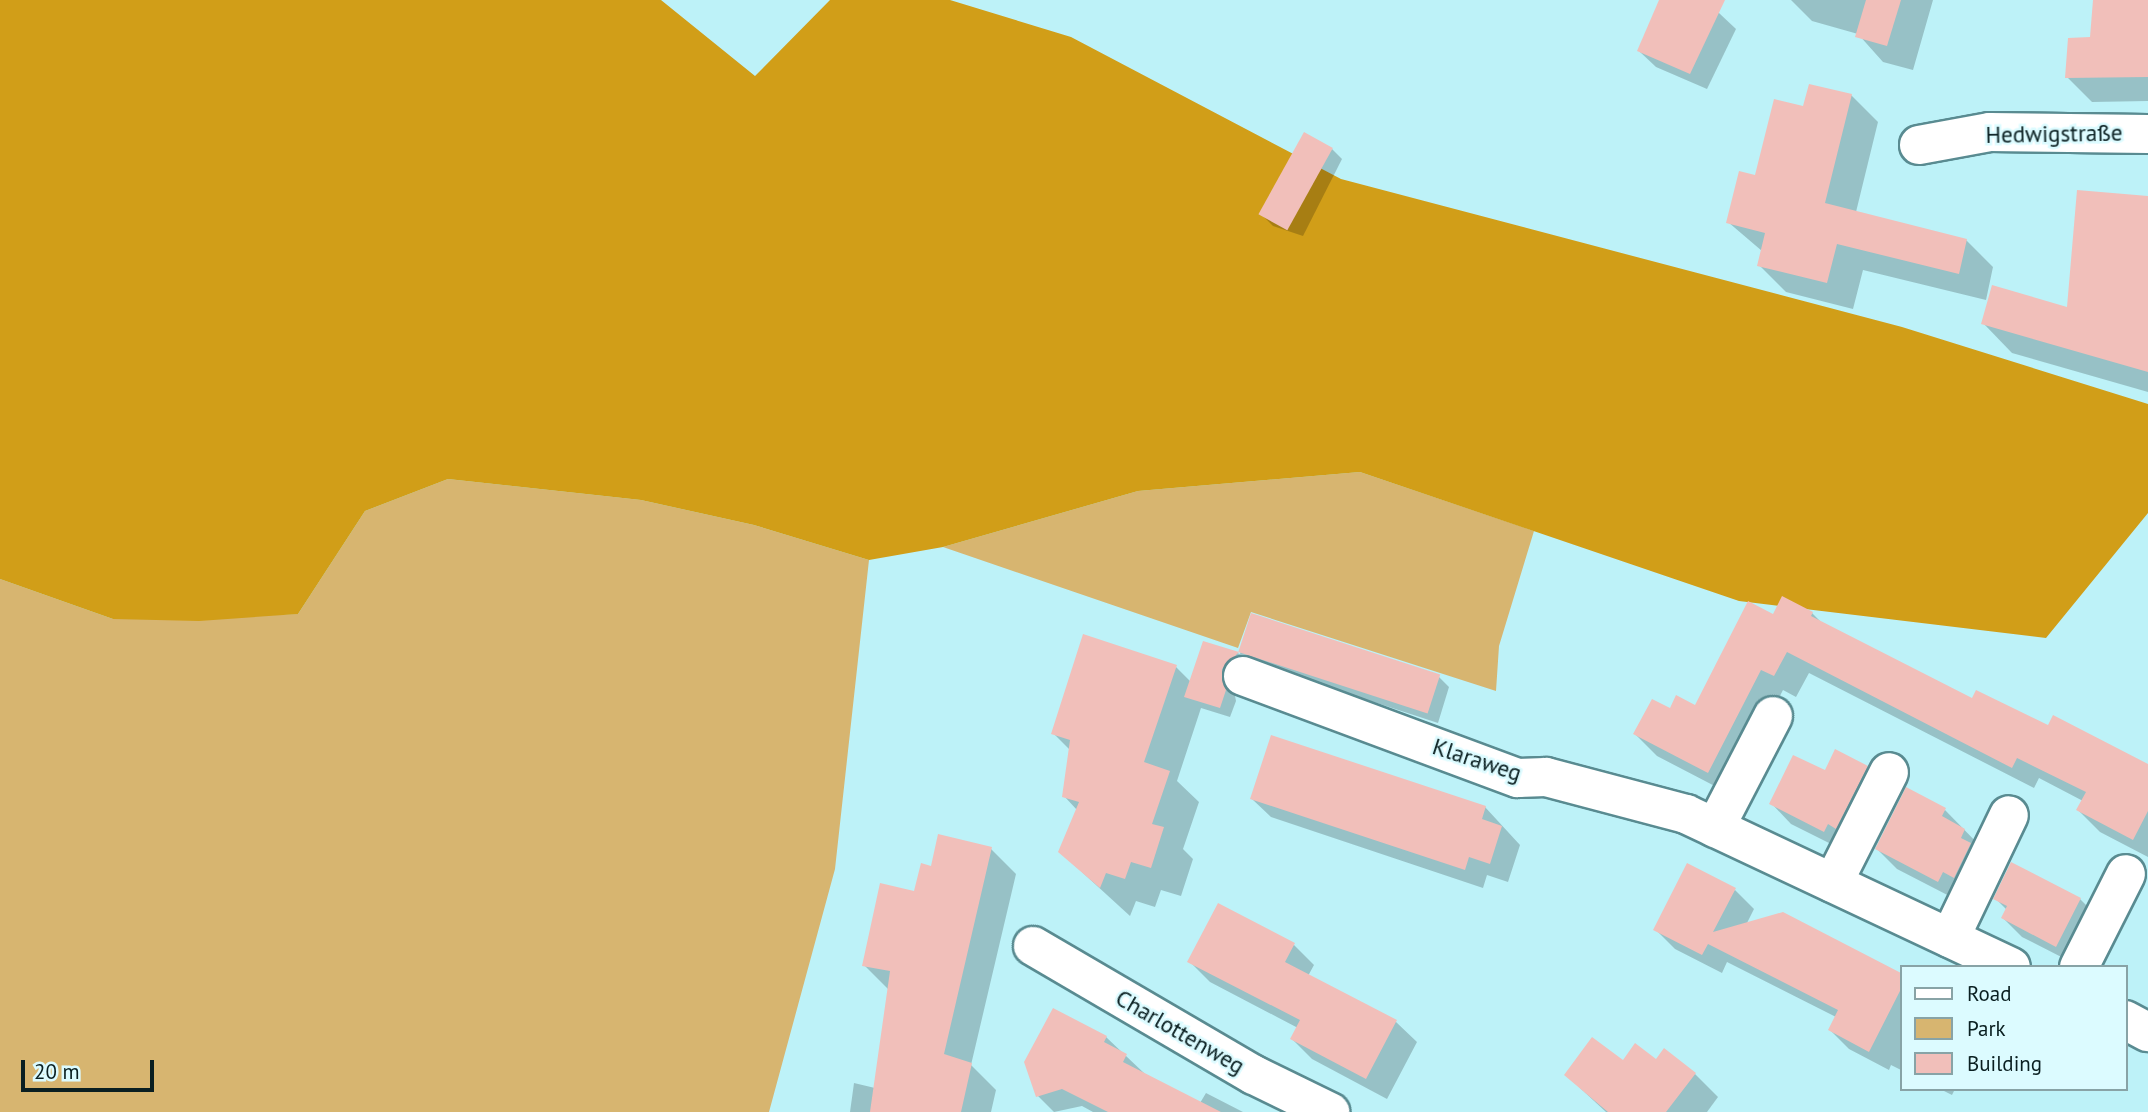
<!DOCTYPE html>
<html>
<head>
<meta charset="utf-8">
<style>
  body { margin:0 }
  #map { position:relative; width:2148px; height:1112px; overflow:hidden; background:#bdf2f8; font-family:"PT Sans",sans-serif }
  div>[style] { position:absolute }
  .green>* { inset:0; background:#d7b570 }
  .forest>* { inset:0; background:#d19e18 }
  .shadow>* { inset:0; background:#0003 }
  .building>* { inset:0; background:#f1bfba; transform-origin:0 0 }
  .roads { filter:drop-shadow(2px 0 #598b91) drop-shadow(-2px 0 #598b91) drop-shadow(0 2px #598b91) drop-shadow(0 -2px #598b91) }
  .minor>* { height:38px; margin:-19px; padding:0 19px; transform-origin:19px; border-radius:19px; background:#fff }
  span { translate:-50% -50%; white-space:nowrap; text-align:center; line-height:1.15; -webkit-text-stroke:5px #dcfbff; paint-order:stroke }
  .street-label { font-size:23px; color:#0a1f21 }
  .legend { position:absolute; left:1900px; top:965px; width:228px; height:126px; box-sizing:border-box; background:#dcfbff; border:2px solid #88a3a6; margin:0; padding:9px 12px; list-style:none; font-size:21px; color:#0a1f21 }
  .legend li { display:flex; align-items:center; gap:14px; height:35px }
  .legend b { width:35px; border:2px solid #88a3a6 }
  .scale { position:absolute; left:21px; top:1060px; width:133px; height:32px; box-sizing:border-box; border:4px solid #0a1f21; border-top:0; padding-left:9px; font-size:21px; line-height:24px; white-space:nowrap; color:#0a1f21; -webkit-text-stroke:5px #dcfbff; paint-order:stroke }
</style>
</head>
<body>
<div id="map">
  <div class="green">
    <div style="clip-path:polygon(1360px 472px,1534px 531px,1499px 646px,1496px 691px,1251px 612px,1238px 648px,943px 547px,1138px 491px)"></div>
    <div style="clip-path:polygon(448px 479px,641px 500px,754px 525px,869px 560px,835px 869px,769px 1112px,0 1112px,0 579px,113px 619px,298px 614px,365px 511px)"></div>
  </div>
  <div class="forest">
    <div style="clip-path:polygon(0 0,661px 0,755px 76px,830px 0,950px 0,1071px 37px,1341px 179px,1902px 327px,2148px 404px,2148px 513px,2046px 638px,1739px 601px,1360px 472px,1138px 491px,943px 547px,869px 560px,754px 525px,641px 500px,448px 479px,365px 511px,298px 614px,199px 621px,113px 619px,0 579px)"></div>
  </div>
  <div class="shadow">
    <div style="clip-path:polygon(1661px 0,1689px 0,1719px 13px,1736px 29px,1707px 89px,1656px 67px,1639px 51px)"></div>
    <div style="clip-path:polygon(1791px 0,1933px 0,1913px 70px,1883px 62px,1858px 34px,1812px 21px)"></div>
    <div style="clip-path:polygon(2094px 0,2148px 0,2148px 101px,2092px 102px,2067px 77px,2091px 39px)"></div>
    <div style="clip-path:polygon(1851px 95px,1878px 122px,1856px 212px,1966px 240px,1993px 267px,1986px 300px,1863px 270px,1853px 309px,1786px 292px,1759px 265px,1762px 251px,1728px 222px,1805px 108px)"></div>
    <div style="clip-path:polygon(1332px 149px,1342px 159px,1303px 236px,1273px 226px,1263px 216px)"></div>
    <div style="clip-path:polygon(1983px 323px,2148px 333px,2148px 392px,2012px 353px)"></div>
    <div style="clip-path:polygon(1812px 613px,1824px 625px,1973px 701px,2148px 766px,2148px 857px,2100px 832px,2078px 810px,2083px 801px,2039px 778px,2034px 788px,1809px 673px,1796px 697px,1783px 690px,1730px 794px,1657px 756px,1635px 734px,1671px 710px,1696px 707px,1774px 616px)"></div>
    <div style="clip-path:polygon(1252px 616px,1439px 677px,1449px 687px,1438px 723px,1249px 661px,1232px 680px,1236px 701px,1230px 717px,1201px 708px,1177px 781px,1199px 802px,1183px 849px,1193px 859px,1181px 896px,1161px 890px,1155px 907px,1136px 901px,1130px 916px,1060px 852px,1077px 810px,1064px 796px,1070px 750px,1053px 733px,1176px 667px,1191px 682px,1204px 643px,1240px 654px)"></div>
    <div style="clip-path:polygon(1866px 767px,1887px 788px,1845px 851px,1791px 824px,1771px 803px,1825px 773px)"></div>
    <div style="clip-path:polygon(1252px 799px,1485px 807px,1520px 845px,1508px 882px,1487px 875px,1483px 888px,1271px 817px)"></div>
    <div style="clip-path:polygon(1945px 810px,1985px 851px,1959px 901px,1897px 869px,1877px 849px)"></div>
    <div style="clip-path:polygon(991px 849px,1016px 874px,971px 1065px,996px 1090px,991px 1112px,850px 1112px,854px 1083px,875px 1088px,889px 990px,864px 965px,932px 868px)"></div>
    <div style="clip-path:polygon(1735px 890px,1754px 909px,1746px 925px,1783px 914px,1901px 975px,1901px 1070px,1891px 1065px,1889px 1070px,1849px 1049px,1830px 1030px,1836px 1017px,1727px 962px,1722px 973px,1675px 949px,1655px 929px)"></div>
    <div style="clip-path:polygon(1995px 898px,2080px 899px,2099px 918px,2075px 964px,2022px 937px,2003px 918px,2007px 910px)"></div>
    <div style="clip-path:polygon(1294px 945px,1314px 965px,1308px 976px,1396px 1022px,1417px 1042px,1387px 1099px,1312px 1059px,1292px 1039px,1298px 1028px,1210px 982px,1190px 962px)"></div>
    <div style="clip-path:polygon(1106px 1037px,1145px 1074px,1200px 1103px,1206px 1093px,1243px 1112px,1093px 1112px,1082px 1106px,1054px 1112px,1038px 1096px)"></div>
    <div style="clip-path:polygon(1656px 1061px,1695px 1074px,1718px 1097px,1707px 1112px,1606px 1112px,1566px 1075px,1623px 1063px)"></div>
    <div style="clip-path:polygon(1940px 1089px,1955px 1089px,1952px 1095px)"></div>
  </div>
  <div class="building">
    <div style="clip-path:polygon(1659px 0,1725px 0,1690px 74px,1637px 51px)"></div>
    <div style="clip-path:polygon(1866px 0,1901px 0,1887px 46px,1855px 37px)"></div>
    <div style="clip-path:polygon(2093px 0,2148px 0,2148px 77px,2065px 78px,2068px 38px,2090px 37px)"></div>
    <div style="clip-path:polygon(1809px 84px,1852px 94px,1825px 203px,1967px 239px,1959px 274px,1837px 244px,1827px 283px,1757px 266px,1765px 233px,1726px 223px,1739px 171px,1755px 175px,1774px 99px,1803px 106px)"></div>
    <div style="left:1304px;top:132px;width:33px;height:94px;rotate:29deg"></div>
    <div style="clip-path:polygon(2077px 190px,2148px 196px,2148px 372px,1981px 324px,1992px 285px,2067px 307px)"></div>
    <div style="clip-path:polygon(1782px 596px,1813px 612px,1811px 616px,1972px 698px,1976px 690px,2048px 725px,2053px 715px,2148px 764px,2148px 811px,2133px 840px,2076px 810px,2086px 792px,2017px 758px,2012px 768px,1787px 652px,1774px 676px,1761px 670px,1708px 773px,1633px 734px,1652px 699px,1670px 708px,1676px 695px,1695px 705px,1748px 601px,1773px 614px)"></div>
    <div style="left:1251px;top:613px;width:199px;height:41px;rotate:18deg"></div>
    <div style="clip-path:polygon(1083px 634px,1177px 665px,1144px 762px,1170px 771px,1152px 824px,1164px 827px,1151px 868px,1131px 862px,1125px 879px,1106px 873px,1100px 888px,1058px 852px,1079px 802px,1062px 797px,1070px 740px,1051px 734px)"></div>
    <div style="clip-path:polygon(1203px 641px,1239px 652px,1222px 669px,1226px 690px,1220px 708px,1184px 697px)"></div>
    <div style="clip-path:polygon(1271px 735px,1486px 806px,1482px 819px,1502px 826px,1490px 864px,1469px 857px,1465px 870px,1250px 799px)"></div>
    <div style="clip-path:polygon(1835px 749px,1868px 766px,1836px 829px,1828px 824px,1824px 832px,1769px 804px,1793px 755px,1825px 770px)"></div>
    <div style="clip-path:polygon(1906px 787px,1946px 808px,1942px 816px,1965px 829px,1961px 838px,1971px 843px,1954px 878px,1943px 872px,1938px 882px,1875px 849px)"></div>
    <div style="clip-path:polygon(938px 834px,992px 847px,944px 1054px,972px 1063px,961px 1112px,870px 1112px,890px 971px,862px 966px,880px 883px,914px 891px,921px 863px,931px 866px)"></div>
    <div style="clip-path:polygon(2011px 862px,2081px 898px,2056px 947px,2001px 918px,2007px 906px,1993px 899px)"></div>
    <div style="clip-path:polygon(1687px 863px,1736px 888px,1713px 932px,1783px 912px,1901px 973px,1901px 989px,1869px 1052px,1828px 1030px,1838px 1010px,1708px 944px,1702px 955px,1653px 930px)"></div>
    <div style="clip-path:polygon(1218px 903px,1295px 943px,1285px 962px,1397px 1020px,1366px 1079px,1290px 1039px,1300px 1020px,1187px 962px)"></div>
    <div style="clip-path:polygon(1053px 1008px,1107px 1036px,1104px 1042px,1127px 1054px,1123px 1062px,1221px 1112px,1108px 1112px,1062px 1089px,1036px 1097px,1024px 1062px)"></div>
    <div style="clip-path:polygon(1592px 1037px,1623px 1060px,1635px 1043px,1656px 1059px,1664px 1048px,1696px 1073px,1666px 1112px,1608px 1112px,1564px 1075px)"></div>
  </div>
  <div class="roads">
    <div class="minor">
      <div style="left:1919px;top:145px;width:72px;rotate:-10.4deg"></div>
      <div style="left:1990px;top:132px;width:158px;rotate:0.7deg"></div>
      <div style="left:1243px;top:676px;width:293px;rotate:20.4deg"></div>
      <div style="left:1518px;top:778px;width:28px;rotate:-2deg"></div>
      <div style="left:1546px;top:777px;width:145px;rotate:14.8deg"></div>
      <div style="left:1686px;top:814px;width:359px;rotate:25.2deg"></div>
      <div style="left:1715px;top:828px;width:126px;rotate:-62.6deg"></div>
      <div style="left:1833px;top:883px;width:124px;rotate:-63.2deg"></div>
      <div style="left:1950px;top:938px;width:136px;rotate:-64.4deg"></div>
      <div style="left:1033px;top:946px;width:256px;rotate:30.3deg"></div>
      <div style="left:1254px;top:1075px;width:85px;rotate:26deg"></div>
      <div style="left:2079px;top:967px;width:104px;rotate:-63.2deg"></div>
      <div style="left:2125px;top:1020px;width:26px;rotate:28deg"></div>
    </div>
  </div>
  <div class="street-label">
    <span style="left:2054px;top:134px;rotate:-1deg">Hedwigstraße</span>
    <span style="left:1477px;top:760px;rotate:18deg">Klaraweg</span>
    <span style="left:1180px;top:1032px;rotate:30deg">Charlottenweg</span>
  </div>
  <ul class="legend">
  <li><b style="height:9px;background:#fff"></b>Road</li>
  <li><b style="height:19px;background:#d7b570"></b>Park</li>
  <li><b style="height:19px;background:#f1bfba"></b>Building</li>
  </ul>
  <div class="scale">20 m</div>
</div>
</body>
</html>
